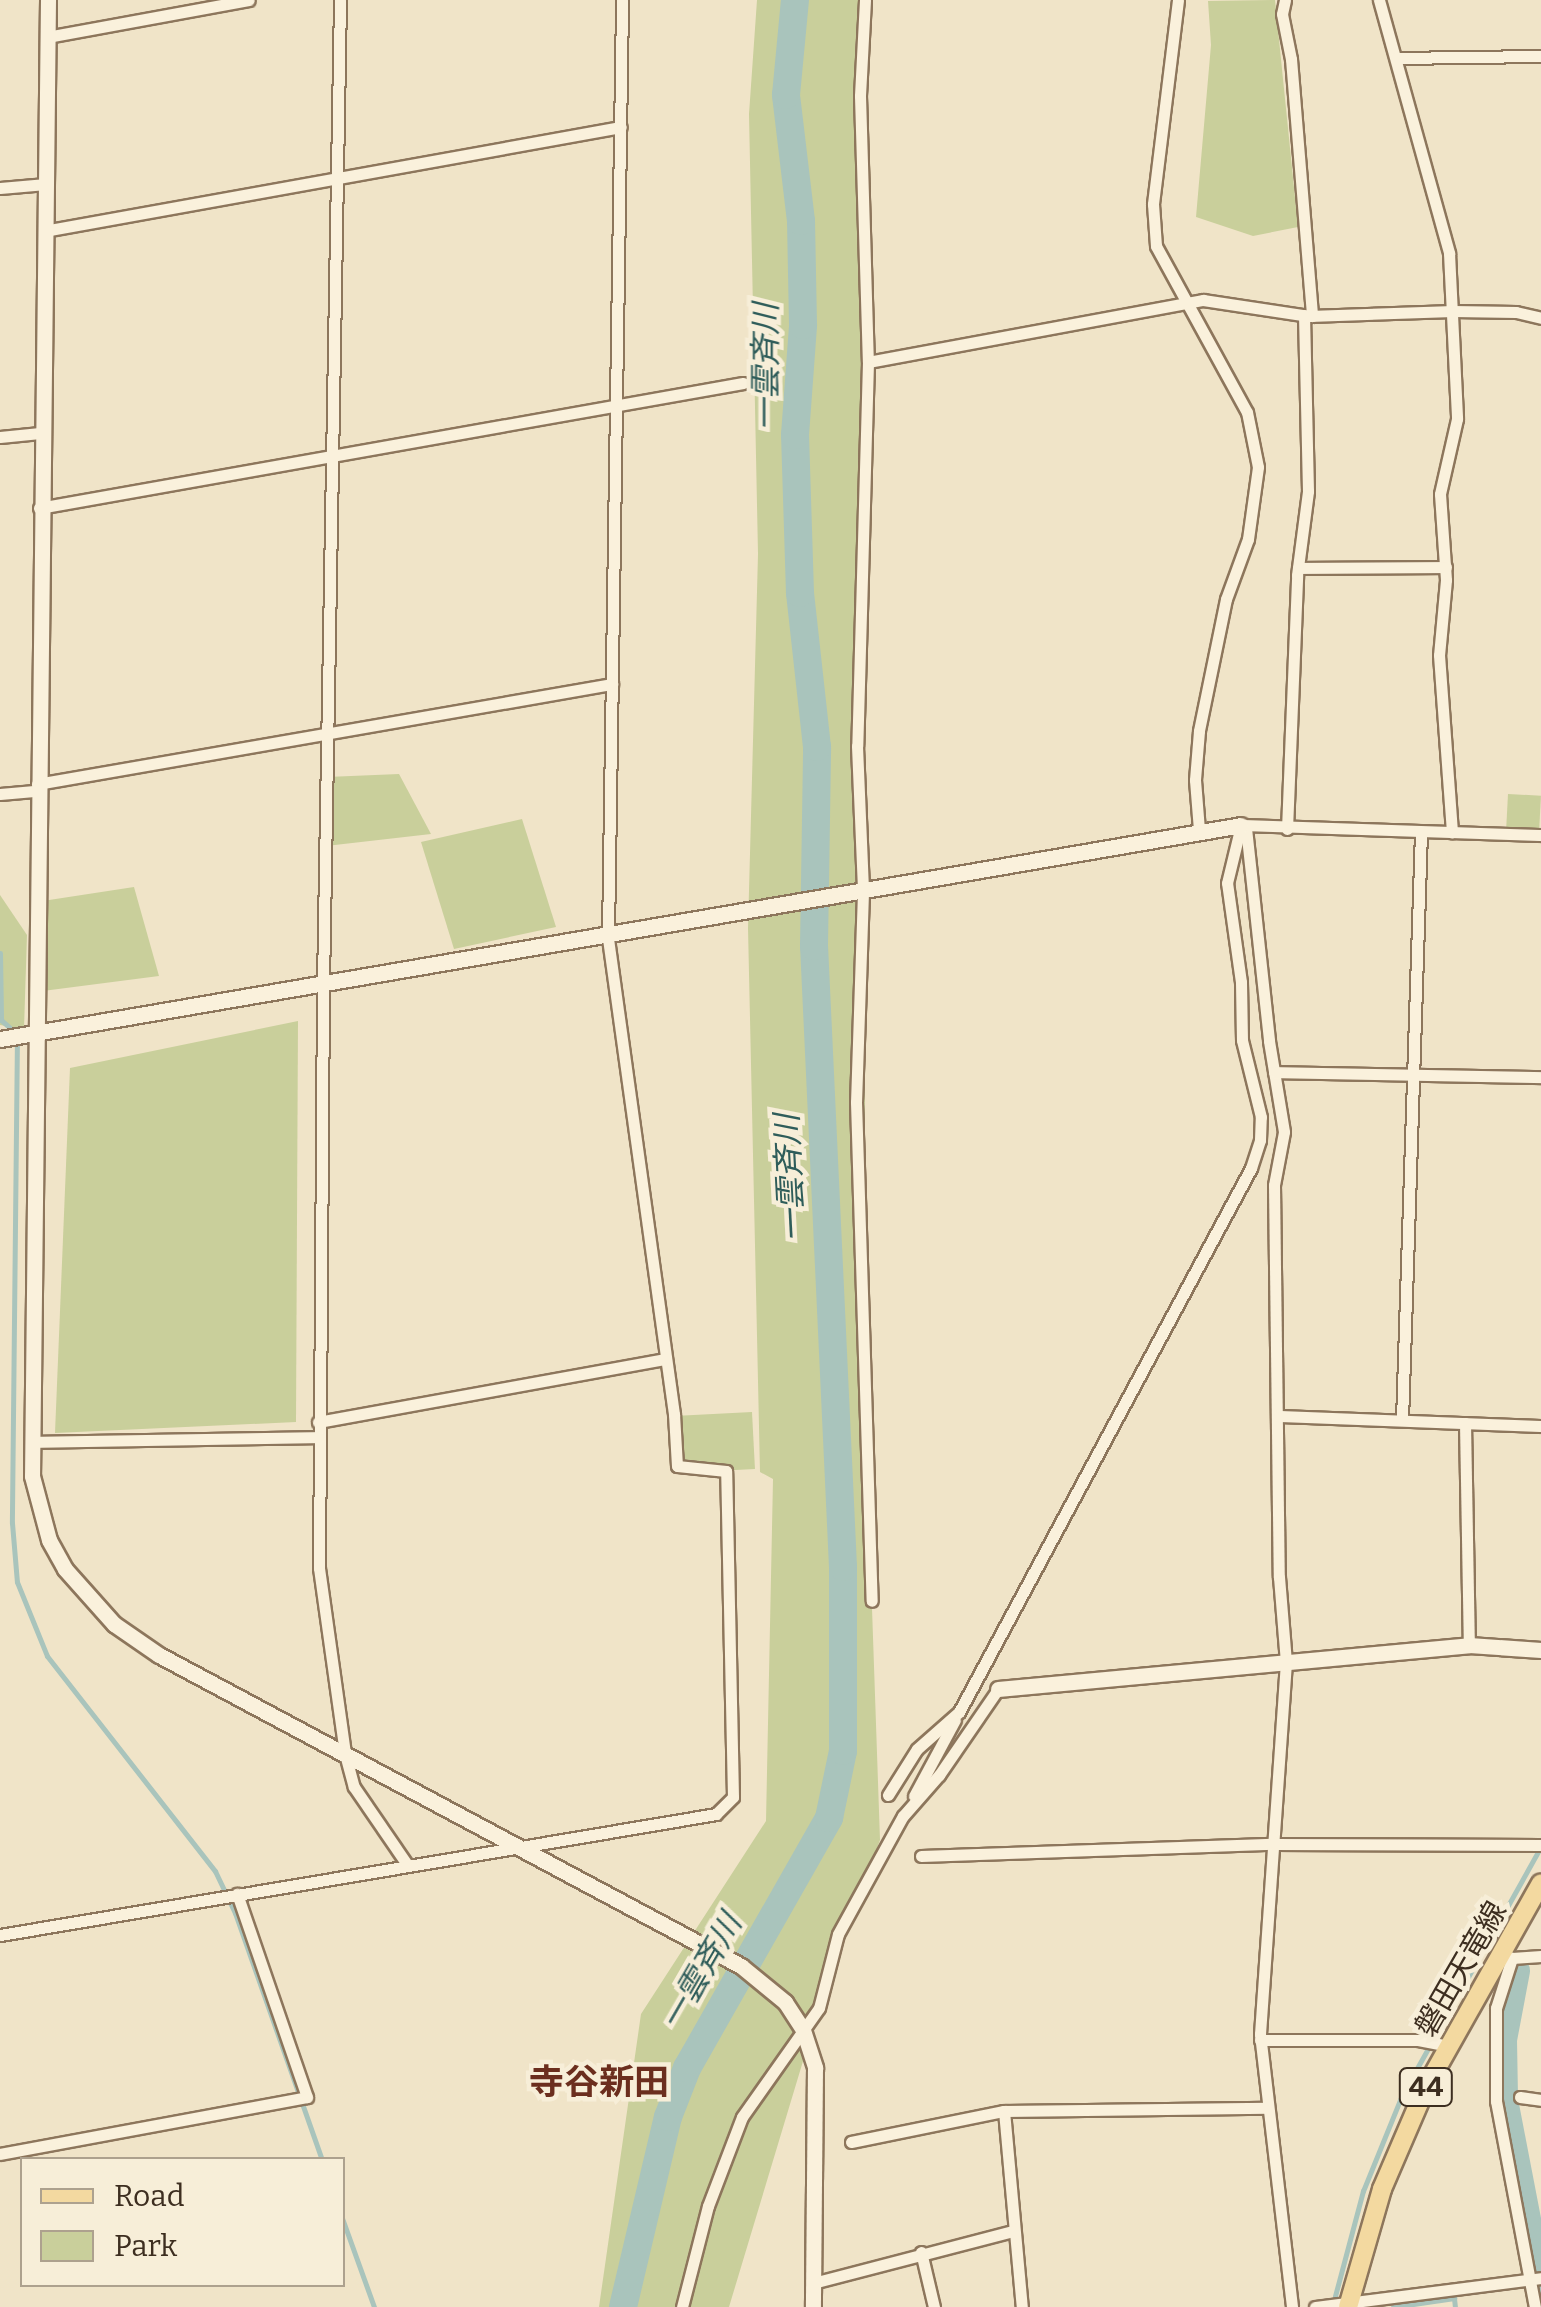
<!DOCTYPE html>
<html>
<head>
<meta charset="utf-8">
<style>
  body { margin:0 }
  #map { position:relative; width:1541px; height:2307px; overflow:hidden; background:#f0e4c8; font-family:Bitter,"Noto Sans JP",serif }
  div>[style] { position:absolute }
  .green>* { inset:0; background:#c9cf9b; transform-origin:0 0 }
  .stream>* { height:5px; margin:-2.5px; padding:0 2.5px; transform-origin:2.5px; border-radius:2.5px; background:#a9c4bc }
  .river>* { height:28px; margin:-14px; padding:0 14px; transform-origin:14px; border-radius:14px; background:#a9c4bc }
  .roads { filter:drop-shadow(2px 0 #8d765c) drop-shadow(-2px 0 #8d765c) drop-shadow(0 2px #8d765c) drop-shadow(0 -2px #8d765c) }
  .minor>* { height:11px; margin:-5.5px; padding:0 5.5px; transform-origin:5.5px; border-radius:5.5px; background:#faf1dc }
  .tertiary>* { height:15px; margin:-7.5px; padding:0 7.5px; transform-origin:7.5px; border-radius:7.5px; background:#faf1dc }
  .primary>* { height:18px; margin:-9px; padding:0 9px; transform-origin:9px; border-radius:9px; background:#f3d9a0 }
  span { translate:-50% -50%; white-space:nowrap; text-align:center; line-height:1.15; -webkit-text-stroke:9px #f7eed8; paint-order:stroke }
  .shield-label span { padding:2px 8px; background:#f7eed8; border:2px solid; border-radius:8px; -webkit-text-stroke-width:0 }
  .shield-label { font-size:28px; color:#3d2e20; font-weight:700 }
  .street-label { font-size:30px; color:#3d2e20 }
  .water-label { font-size:32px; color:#2f5d5a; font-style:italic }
  .quarter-label { font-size:35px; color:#6b2e1e; font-weight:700 }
  .legend { position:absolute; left:20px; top:2157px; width:325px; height:130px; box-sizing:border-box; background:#f7eed8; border:2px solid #ada18e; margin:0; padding:12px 18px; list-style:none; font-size:30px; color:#3d2e20 }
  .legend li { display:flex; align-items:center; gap:20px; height:50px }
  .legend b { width:50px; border:2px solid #ada18e }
</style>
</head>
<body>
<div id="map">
  <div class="green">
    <div style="clip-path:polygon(757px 0,860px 0,855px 49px,865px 478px,865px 1405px,880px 1840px,819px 2008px,729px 2307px,599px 2307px,641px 2014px,766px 1821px,773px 1479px,760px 1472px,748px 928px,758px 554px,749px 114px)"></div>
    <div style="clip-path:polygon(1275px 0,1298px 227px,1253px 236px,1196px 217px,1211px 45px,1208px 1px)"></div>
    <div style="clip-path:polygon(399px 774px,431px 834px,326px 846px,327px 777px)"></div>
    <div style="left:1508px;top:794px;width:33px;height:33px;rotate:3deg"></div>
    <div style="clip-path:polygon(522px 819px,556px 927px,454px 949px,421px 842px)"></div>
    <div style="clip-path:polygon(134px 887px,159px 976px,35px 992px,36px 902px)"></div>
    <div style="clip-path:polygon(0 895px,27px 935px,24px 1029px,0 1025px)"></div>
    <div style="clip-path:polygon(298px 1021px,296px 1422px,55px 1433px,70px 1068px)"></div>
    <div style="left:752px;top:1412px;width:57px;height:78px;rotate:87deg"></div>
  </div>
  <div class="stream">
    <div style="left:0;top:953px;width:67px;rotate:89.1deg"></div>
    <div style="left:1px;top:1020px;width:21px;rotate:41deg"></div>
    <div style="left:17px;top:1034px;width:489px;rotate:90.6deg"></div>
    <div style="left:12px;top:1523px;width:59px;rotate:85.2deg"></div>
    <div style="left:17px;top:1582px;width:80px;rotate:67.9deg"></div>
    <div style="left:47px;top:1656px;width:273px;rotate:52deg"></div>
    <div style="left:215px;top:1871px;width:47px;rotate:64.5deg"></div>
    <div style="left:235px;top:1913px;width:262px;rotate:70.6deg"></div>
    <div style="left:342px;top:2218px;width:95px;rotate:70.2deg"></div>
    <div style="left:1335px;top:2296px;width:109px;rotate:-75.1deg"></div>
    <div style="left:1363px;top:2191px;width:104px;rotate:-67.9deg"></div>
    <div style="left:1402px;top:2095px;width:283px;rotate:-60.8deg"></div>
    <div style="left:1393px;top:2307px;width:62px;rotate:-8.4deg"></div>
    <div style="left:1454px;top:2298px;width:9px;rotate:84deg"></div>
  </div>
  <div class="river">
    <div style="left:1516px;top:1971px;width:70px;rotate:100.7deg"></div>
    <div style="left:1503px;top:2040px;width:60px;rotate:89deg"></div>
    <div style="left:1504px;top:2100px;width:196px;rotate:79.1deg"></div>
    <div style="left:623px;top:2307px;width:195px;rotate:-76.7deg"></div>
    <div style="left:668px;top:2117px;width:53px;rotate:-68.8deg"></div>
    <div style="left:687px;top:2068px;width:288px;rotate:-60.4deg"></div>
    <div style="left:829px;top:1818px;width:68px;rotate:-78.2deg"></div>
    <div style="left:843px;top:1751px;width:184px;rotate:-90deg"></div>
    <div style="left:843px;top:1567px;width:622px;rotate:-92.67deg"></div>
    <div style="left:814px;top:946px;width:199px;rotate:-89.1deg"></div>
    <div style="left:817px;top:747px;width:155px;rotate:-96.3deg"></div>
    <div style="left:800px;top:593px;width:158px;rotate:-91.8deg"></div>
    <div style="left:795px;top:435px;width:110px;rotate:-85.8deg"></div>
    <div style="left:803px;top:325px;width:104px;rotate:-91.1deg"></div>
    <div style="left:801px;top:221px;width:127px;rotate:-96.8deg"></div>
    <div style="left:786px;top:95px;width:95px;rotate:-84.6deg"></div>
  </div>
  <div class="roads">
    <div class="minor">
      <div style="left:340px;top:0;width:986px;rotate:90.99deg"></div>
      <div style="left:323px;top:986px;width:582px;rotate:90.39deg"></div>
      <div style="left:319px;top:1568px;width:188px;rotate:82deg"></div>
      <div style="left:345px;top:1754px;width:34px;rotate:75deg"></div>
      <div style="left:354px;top:1787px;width:92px;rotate:55.6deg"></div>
      <div style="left:865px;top:0;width:96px;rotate:93deg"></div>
      <div style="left:860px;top:96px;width:266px;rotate:88.3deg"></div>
      <div style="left:868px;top:362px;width:384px;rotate:91.6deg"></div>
      <div style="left:857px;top:746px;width:146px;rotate:87.6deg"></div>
      <div style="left:863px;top:892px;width:210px;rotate:91.9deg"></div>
      <div style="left:856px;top:1102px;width:499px;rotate:88.2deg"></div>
      <div style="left:1178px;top:0;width:206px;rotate:97deg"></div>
      <div style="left:1153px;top:204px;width:42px;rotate:85.9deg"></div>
      <div style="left:1156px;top:246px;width:189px;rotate:61.3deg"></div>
      <div style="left:1247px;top:412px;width:56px;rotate:78.7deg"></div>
      <div style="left:1258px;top:467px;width:73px;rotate:97.9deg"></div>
      <div style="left:1248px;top:539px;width:64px;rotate:110.1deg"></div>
      <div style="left:1226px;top:599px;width:135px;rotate:101.6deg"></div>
      <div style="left:1199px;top:731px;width:49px;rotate:94.7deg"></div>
      <div style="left:1195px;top:780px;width:50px;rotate:85.4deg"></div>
      <div style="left:1285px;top:0;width:14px;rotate:102deg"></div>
      <div style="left:1282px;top:14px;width:46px;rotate:78.7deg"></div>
      <div style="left:1291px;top:59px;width:258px;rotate:85.3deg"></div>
      <div style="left:1379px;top:0;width:263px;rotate:74.5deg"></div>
      <div style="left:1449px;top:253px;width:166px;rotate:87.2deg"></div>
      <div style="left:1457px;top:419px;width:77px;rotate:102.8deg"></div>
      <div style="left:1440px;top:494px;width:86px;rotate:86deg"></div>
      <div style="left:1446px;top:580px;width:75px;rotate:95.3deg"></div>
      <div style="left:1439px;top:655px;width:178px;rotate:85.8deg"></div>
      <div style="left:47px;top:37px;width:205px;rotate:-10.4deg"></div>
      <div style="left:1396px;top:58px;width:145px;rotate:-0.8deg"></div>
      <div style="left:0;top:188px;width:46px;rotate:-5deg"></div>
      <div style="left:44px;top:231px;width:586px;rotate:-10.22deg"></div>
      <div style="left:868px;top:362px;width:341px;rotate:-10.5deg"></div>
      <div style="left:1203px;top:300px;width:107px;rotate:8.6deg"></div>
      <div style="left:1309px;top:316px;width:144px;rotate:-2deg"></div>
      <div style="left:1453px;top:311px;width:63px;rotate:0.9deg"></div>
      <div style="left:1516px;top:312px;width:26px;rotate:13deg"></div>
      <div style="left:0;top:437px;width:40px;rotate:-5.7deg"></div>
      <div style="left:39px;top:508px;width:715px;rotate:-10.07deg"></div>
      <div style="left:1298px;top:568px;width:148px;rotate:-0.4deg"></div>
      <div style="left:37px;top:784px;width:584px;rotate:-9.87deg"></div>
      <div style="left:0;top:794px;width:37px;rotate:-5deg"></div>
      <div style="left:1246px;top:828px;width:214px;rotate:83.8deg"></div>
      <div style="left:1269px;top:1041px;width:92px;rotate:80.6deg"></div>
      <div style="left:1284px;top:1132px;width:54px;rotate:100.7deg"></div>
      <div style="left:1274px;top:1185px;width:392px;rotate:89.3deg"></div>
      <div style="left:1279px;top:1577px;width:85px;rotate:85.3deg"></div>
      <div style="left:1286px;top:1662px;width:373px;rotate:94deg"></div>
      <div style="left:1260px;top:2034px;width:275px;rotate:83.3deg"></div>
      <div style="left:1287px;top:829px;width:254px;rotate:-87.7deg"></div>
      <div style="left:1297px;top:575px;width:85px;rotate:-82.5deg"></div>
      <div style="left:1308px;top:491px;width:176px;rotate:-91.3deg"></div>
      <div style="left:1274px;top:1072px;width:267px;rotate:1.1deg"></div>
      <div style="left:1279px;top:1416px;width:262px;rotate:2.2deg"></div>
      <div style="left:1402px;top:1420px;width:588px;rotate:-88.15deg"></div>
      <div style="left:318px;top:1422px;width:352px;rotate:-10.3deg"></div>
      <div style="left:1465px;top:1423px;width:222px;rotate:89deg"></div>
      <div style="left:32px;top:1442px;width:287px;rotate:-1deg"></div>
      <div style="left:888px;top:1795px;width:54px;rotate:-57.8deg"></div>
      <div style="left:917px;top:1749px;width:56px;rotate:-41.4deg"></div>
      <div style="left:959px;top:1712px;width:617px;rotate:-61.77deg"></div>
      <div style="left:1251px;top:1168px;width:29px;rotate:-72deg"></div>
      <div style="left:1260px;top:1140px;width:23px;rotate:-88deg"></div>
      <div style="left:1261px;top:1117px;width:79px;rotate:-103.9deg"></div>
      <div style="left:1242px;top:1040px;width:58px;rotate:-91deg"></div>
      <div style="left:1241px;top:982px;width:100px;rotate:-98deg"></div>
      <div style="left:1227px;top:883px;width:60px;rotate:-76.4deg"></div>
      <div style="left:1241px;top:825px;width:300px;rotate:1.9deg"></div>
      <div style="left:914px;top:1796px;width:86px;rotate:-61.7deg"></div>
      <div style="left:921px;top:1856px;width:352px;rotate:-2deg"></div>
      <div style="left:1273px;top:1844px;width:268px;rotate:0.2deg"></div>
      <div style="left:0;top:1935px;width:726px;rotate:-9.59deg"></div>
      <div style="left:716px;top:1814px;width:24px;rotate:-45deg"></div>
      <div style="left:733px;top:1797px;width:326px;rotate:-91.2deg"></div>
      <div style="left:726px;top:1471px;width:49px;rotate:-174.2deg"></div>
      <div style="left:677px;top:1466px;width:52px;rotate:-93.3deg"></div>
      <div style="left:674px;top:1414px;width:483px;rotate:-97.9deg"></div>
      <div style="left:608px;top:936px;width:936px;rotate:-89.14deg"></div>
      <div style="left:1500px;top:1954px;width:13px;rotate:18deg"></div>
      <div style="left:1512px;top:1958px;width:52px;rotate:107.7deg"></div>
      <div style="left:1496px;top:2008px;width:93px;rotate:90deg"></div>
      <div style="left:1496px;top:2101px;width:210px;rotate:79.3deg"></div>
      <div style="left:1512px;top:1958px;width:29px;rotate:-4deg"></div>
      <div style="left:1260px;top:2040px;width:158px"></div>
      <div style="left:1418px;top:2040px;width:32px;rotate:11deg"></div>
      <div style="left:1520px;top:2097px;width:21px;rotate:8deg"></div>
      <div style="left:1004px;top:2111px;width:197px;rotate:84.8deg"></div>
      <div style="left:851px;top:2142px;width:156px;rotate:-11.5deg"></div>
      <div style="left:1004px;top:2111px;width:264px;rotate:-0.7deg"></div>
      <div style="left:0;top:2154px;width:312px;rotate:-10.5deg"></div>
      <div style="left:307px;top:2097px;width:215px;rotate:-109deg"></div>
      <div style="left:921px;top:2252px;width:57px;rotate:76.7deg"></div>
      <div style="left:813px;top:2283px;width:206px;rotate:-14.6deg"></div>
      <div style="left:682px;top:2307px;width:104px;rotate:-75.6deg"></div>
      <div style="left:708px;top:2206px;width:95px;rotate:-69.1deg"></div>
      <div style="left:742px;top:2117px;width:133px;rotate:-54.8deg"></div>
      <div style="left:819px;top:2008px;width:76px;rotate:-75.6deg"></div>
      <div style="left:838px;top:1934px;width:135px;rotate:-61.2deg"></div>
      <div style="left:903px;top:1816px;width:55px;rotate:-48.7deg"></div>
      <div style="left:939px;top:1775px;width:104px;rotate:-55.5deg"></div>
      <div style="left:1315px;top:2307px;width:228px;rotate:-7.3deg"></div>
    </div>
    <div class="tertiary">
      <div style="left:48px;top:0;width:1476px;rotate:90.62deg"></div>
      <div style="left:32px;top:1476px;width:66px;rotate:75.1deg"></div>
      <div style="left:49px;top:1540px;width:33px;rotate:61deg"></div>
      <div style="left:65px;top:1569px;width:74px;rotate:48.3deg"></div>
      <div style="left:114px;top:1624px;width:55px;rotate:34.6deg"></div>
      <div style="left:159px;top:1655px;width:660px;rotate:28.12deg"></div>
      <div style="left:741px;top:1966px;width:57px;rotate:39.3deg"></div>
      <div style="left:785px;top:2002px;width:33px;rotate:57deg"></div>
      <div style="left:803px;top:2030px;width:40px;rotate:72deg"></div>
      <div style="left:815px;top:2068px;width:239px;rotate:90.5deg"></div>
      <div style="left:0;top:1039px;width:1259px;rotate:-9.78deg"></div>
      <div style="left:998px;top:1689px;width:473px;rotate:-5.3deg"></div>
      <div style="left:1469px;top:1645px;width:72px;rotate:4deg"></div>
    </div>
    <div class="primary">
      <div style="left:1348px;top:2307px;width:123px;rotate:-73.9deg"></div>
      <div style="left:1382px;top:2189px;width:109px;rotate:-66.7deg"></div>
      <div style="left:1425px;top:2089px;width:236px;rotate:-60.6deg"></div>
    </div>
  </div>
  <div class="shield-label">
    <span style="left:1426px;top:2087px">44</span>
  </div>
  <div class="street-label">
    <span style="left:1461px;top:1969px;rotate:-60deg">磐田天竜線</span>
  </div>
  <div class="water-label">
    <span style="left:766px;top:367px;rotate:-90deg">一雲斉川</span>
    <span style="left:790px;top:1178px;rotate:-93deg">一雲斉川</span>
    <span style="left:701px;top:1972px;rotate:-60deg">一雲斉川</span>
  </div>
  <div class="quarter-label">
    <span style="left:599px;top:2082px">寺谷新田</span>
  </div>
  <ul class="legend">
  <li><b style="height:12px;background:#f3d9a0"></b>Road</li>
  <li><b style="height:28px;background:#c9cf9b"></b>Park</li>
  </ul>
</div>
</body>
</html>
